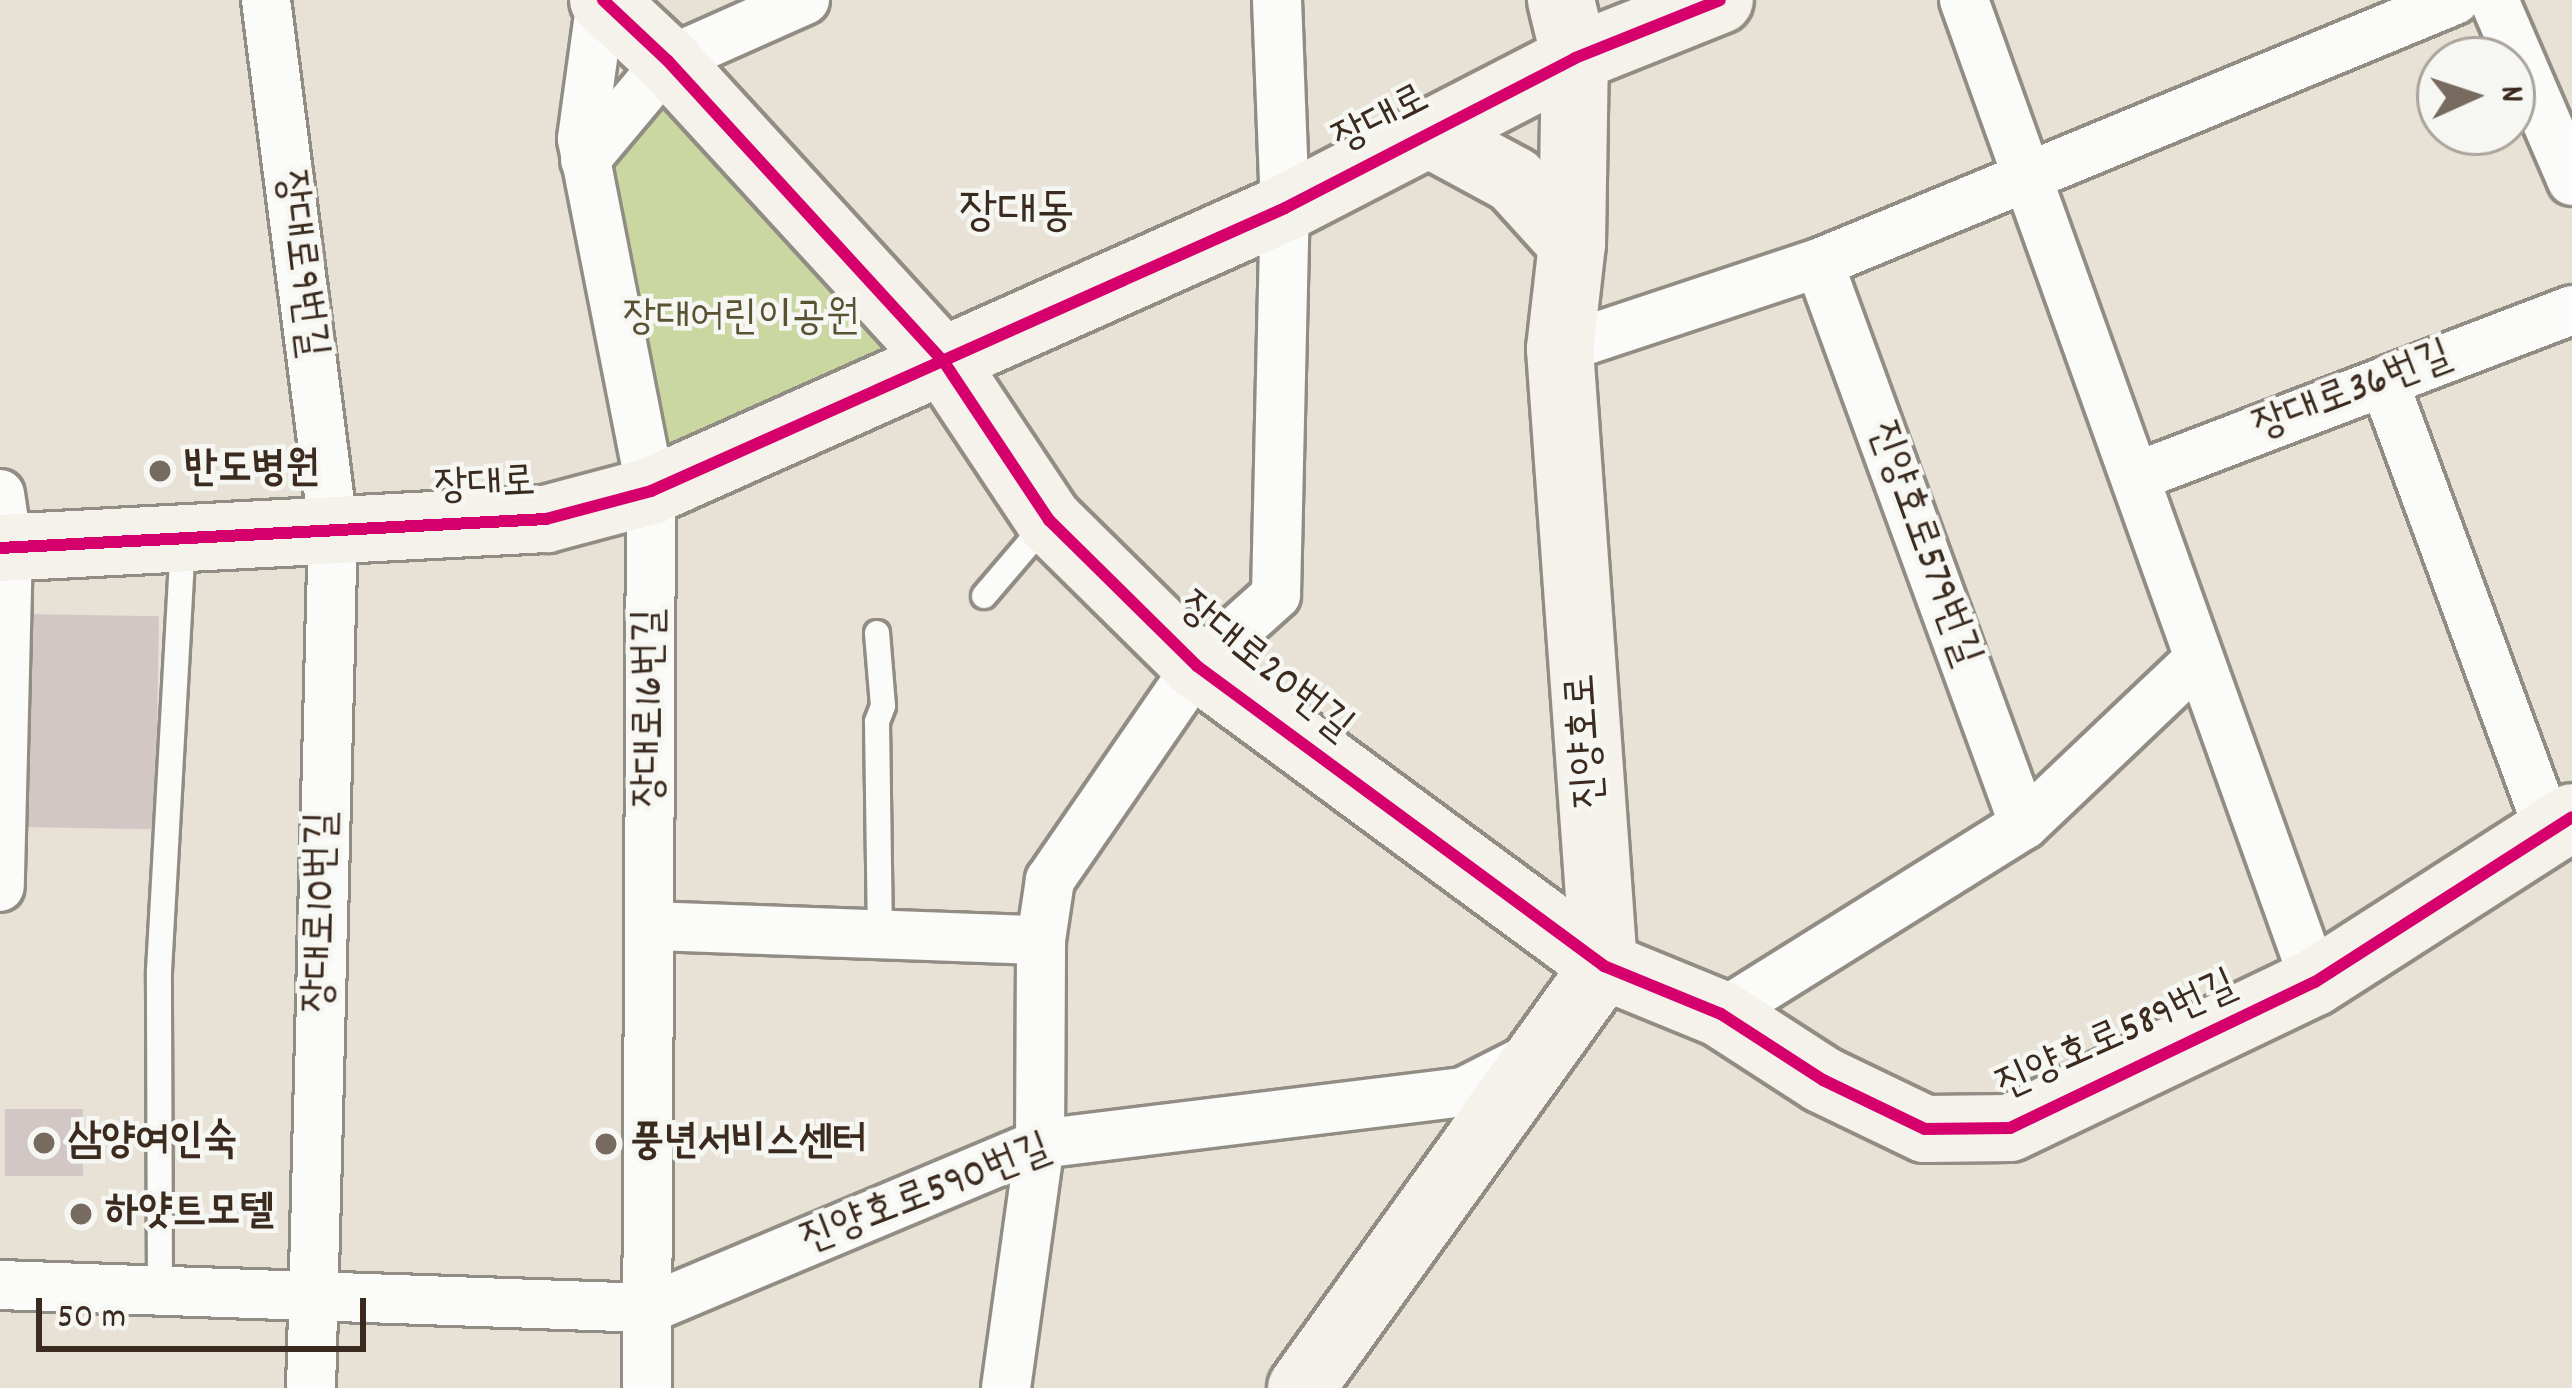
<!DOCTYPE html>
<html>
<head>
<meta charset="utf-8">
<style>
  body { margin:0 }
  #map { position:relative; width:2572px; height:1388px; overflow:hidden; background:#e7e2d5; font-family:Dekko,"Poor Story",sans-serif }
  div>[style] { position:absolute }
  .green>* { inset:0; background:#cbd7a0 }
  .building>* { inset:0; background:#d2c7c5; transform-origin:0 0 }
  .roads { filter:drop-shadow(3px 0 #928d84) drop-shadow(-3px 0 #928d84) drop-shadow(0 3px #928d84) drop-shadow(0 -3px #928d84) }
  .lane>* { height:24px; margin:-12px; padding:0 12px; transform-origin:12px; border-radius:12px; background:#fbfbf9 }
  .street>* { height:48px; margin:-24px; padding:0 24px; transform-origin:24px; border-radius:24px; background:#fbfbf9 }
  .secondary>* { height:66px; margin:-33px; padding:0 33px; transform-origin:33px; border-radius:33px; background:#f5f1eb }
  .cycleway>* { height:12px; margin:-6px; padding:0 6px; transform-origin:6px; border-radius:6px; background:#d6006c }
  .dots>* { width:33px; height:33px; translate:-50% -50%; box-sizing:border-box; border:6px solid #f6f6f2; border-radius:50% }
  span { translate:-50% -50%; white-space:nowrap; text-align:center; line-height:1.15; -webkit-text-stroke:9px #f6f6f2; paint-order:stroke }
  .street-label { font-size:42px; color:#3b2a1e }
  .park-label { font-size:42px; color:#595334 }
  .poi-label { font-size:42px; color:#3b2a1e; font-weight:700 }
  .left { translate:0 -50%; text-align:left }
  .quarter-label { font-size:48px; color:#3b2a1e }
  .north { position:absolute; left:2416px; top:36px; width:120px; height:120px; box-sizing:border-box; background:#f6f6f2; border:3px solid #aba49d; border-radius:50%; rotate:87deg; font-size:33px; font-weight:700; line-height:48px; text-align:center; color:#3b2a1e }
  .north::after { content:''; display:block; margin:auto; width:42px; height:54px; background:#776a5e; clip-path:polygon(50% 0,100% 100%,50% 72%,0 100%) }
  .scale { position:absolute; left:36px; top:1298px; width:330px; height:54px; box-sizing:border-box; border:6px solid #3b2a1e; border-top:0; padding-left:15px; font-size:36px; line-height:42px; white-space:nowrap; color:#3b2a1e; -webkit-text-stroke:9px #f6f6f2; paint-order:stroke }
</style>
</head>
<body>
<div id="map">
  <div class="green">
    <div style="clip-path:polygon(668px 61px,944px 362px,651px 491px,585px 160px)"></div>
  </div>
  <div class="building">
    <div style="left:24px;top:614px;width:135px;height:213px;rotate:1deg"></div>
    <div style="left:5px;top:1109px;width:78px;height:67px"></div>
  </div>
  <div class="roads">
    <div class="lane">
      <div style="left:984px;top:596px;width:100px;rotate:-49.5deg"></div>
      <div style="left:877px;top:633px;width:73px;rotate:85.3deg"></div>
      <div style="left:883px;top:706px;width:17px;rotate:111deg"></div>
      <div style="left:877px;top:722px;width:212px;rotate:89.2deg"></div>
      <div style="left:160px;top:1290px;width:319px;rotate:-90.2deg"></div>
      <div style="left:159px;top:971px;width:429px;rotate:-86.8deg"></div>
    </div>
    <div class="street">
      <div style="left:266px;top:0;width:531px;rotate:82.75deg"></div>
      <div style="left:333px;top:527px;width:861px;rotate:91.46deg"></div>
      <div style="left:601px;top:0;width:140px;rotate:97.8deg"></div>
      <div style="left:582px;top:139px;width:359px;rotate:78.9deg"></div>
      <div style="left:651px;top:491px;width:897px;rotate:90.26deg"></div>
      <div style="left:1964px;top:0;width:1043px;rotate:70.33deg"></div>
      <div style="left:2494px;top:0;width:197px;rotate:66.7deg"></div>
      <div style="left:585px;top:160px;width:129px;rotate:-50deg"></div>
      <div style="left:668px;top:61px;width:150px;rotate:-24deg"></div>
      <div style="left:1819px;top:263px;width:598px;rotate:69.96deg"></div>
      <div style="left:1560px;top:349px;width:273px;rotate:-18.4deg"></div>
      <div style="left:1819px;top:263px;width:688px;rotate:-22.47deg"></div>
      <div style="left:2384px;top:382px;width:481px;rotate:69.8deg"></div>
      <div style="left:2135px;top:477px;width:468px;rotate:-20.9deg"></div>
      <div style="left:0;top:494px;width:55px;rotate:81.6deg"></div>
      <div style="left:8px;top:548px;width:339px;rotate:91.4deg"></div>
      <div style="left:652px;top:926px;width:389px;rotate:2.1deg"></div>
      <div style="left:1721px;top:1014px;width:357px;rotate:-32deg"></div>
      <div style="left:2024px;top:825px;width:241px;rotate:-43.5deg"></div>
      <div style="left:0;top:1285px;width:650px;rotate:2.03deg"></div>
      <div style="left:650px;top:1308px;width:423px;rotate:-22.8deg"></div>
      <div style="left:1040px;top:1144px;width:426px;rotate:-7deg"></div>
      <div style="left:1463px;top:1092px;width:80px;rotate:-26.9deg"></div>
      <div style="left:1006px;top:1388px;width:246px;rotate:-82.1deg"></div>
      <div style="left:1040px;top:1144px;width:204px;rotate:-89.7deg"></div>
      <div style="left:1041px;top:940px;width:61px;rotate:-81.5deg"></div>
      <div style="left:1050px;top:880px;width:260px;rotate:-55.5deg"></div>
      <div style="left:1197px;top:666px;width:106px;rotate:-41.9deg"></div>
      <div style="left:1276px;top:595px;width:387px;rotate:-88.7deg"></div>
      <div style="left:1285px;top:208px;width:208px;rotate:-92.2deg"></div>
    </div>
    <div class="secondary">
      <div style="left:603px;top:0;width:89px;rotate:43.2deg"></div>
      <div style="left:668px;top:61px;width:408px;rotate:47.5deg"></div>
      <div style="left:944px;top:362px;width:190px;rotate:56.4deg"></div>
      <div style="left:1049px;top:520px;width:208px;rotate:44.6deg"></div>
      <div style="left:1197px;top:666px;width:506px;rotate:36.39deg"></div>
      <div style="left:1604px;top:966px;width:126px;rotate:22.3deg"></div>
      <div style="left:1721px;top:1014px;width:121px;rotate:32.9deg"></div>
      <div style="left:1823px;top:1080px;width:113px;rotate:25.7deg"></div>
      <div style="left:1925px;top:1129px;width:85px;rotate:-0.7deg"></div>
      <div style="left:2010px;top:1128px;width:338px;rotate:-25.6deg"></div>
      <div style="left:2315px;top:982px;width:305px;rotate:-32.7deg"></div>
      <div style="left:1429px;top:134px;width:97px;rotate:28.4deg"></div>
      <div style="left:1514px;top:180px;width:86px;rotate:47.8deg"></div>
      <div style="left:0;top:548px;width:547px;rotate:-3.04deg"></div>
      <div style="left:546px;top:519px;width:109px;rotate:-14.9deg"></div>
      <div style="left:651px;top:491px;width:694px;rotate:-24.05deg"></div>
      <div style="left:1285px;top:208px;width:326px;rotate:-27.3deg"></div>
      <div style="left:1575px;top:58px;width:156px;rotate:-21.8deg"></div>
      <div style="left:1301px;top:1388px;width:520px;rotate:-54.32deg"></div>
      <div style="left:1604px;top:966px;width:619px;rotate:-94.08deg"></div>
      <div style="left:1560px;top:349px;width:106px;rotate:-83.5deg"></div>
      <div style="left:1572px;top:244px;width:186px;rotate:-89.1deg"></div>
      <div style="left:1575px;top:58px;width:60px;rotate:-103.6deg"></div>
    </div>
  </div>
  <div class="cycleway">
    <div style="left:603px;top:0;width:89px;rotate:43.2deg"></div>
    <div style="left:668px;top:61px;width:408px;rotate:47.5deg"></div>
    <div style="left:944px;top:362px;width:190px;rotate:56.4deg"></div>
    <div style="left:1049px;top:520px;width:208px;rotate:44.6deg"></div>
    <div style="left:1197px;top:666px;width:506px;rotate:36.39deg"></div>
    <div style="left:1604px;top:966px;width:126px;rotate:22.3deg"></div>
    <div style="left:1721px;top:1014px;width:121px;rotate:32.9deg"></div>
    <div style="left:1823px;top:1080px;width:113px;rotate:25.7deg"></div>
    <div style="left:1925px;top:1129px;width:85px;rotate:-0.7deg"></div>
    <div style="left:2010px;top:1128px;width:338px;rotate:-25.6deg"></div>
    <div style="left:2315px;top:982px;width:305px;rotate:-32.7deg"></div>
    <div style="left:0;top:548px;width:547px;rotate:-3.04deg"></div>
    <div style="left:546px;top:519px;width:109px;rotate:-14.9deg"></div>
    <div style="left:651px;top:491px;width:694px;rotate:-24.05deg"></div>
    <div style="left:1285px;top:208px;width:326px;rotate:-27.3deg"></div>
    <div style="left:1575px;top:58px;width:156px;rotate:-21.8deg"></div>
  </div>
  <div class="dots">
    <div style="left:160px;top:471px;background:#776a5e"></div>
    <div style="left:44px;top:1143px;background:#776a5e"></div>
    <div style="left:606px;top:1144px;background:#776a5e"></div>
    <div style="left:81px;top:1214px;background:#776a5e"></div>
  </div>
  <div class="street-label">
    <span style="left:1382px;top:121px;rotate:-27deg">장대로</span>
    <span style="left:299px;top:264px;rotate:83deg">장대로9번길</span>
    <span style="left:2353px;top:393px;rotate:-21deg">장대로36번길</span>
    <span style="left:485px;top:487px;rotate:-3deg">장대로</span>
    <span style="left:1922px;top:544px;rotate:70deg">진양호로579번길</span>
    <span style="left:1264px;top:668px;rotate:39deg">장대로20번길</span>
    <span style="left:652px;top:708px;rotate:-90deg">장대로16번길</span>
    <span style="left:1588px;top:741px;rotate:-94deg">진양호로</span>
    <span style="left:323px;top:912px;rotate:-89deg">장대로10번길</span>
    <span style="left:2117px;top:1037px;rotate:-24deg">진양호로589번길</span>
    <span style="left:926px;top:1196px;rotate:-21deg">진양호로590번길</span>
  </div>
  <div class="park-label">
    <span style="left:741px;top:320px">장대어린이공원</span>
  </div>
  <div class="poi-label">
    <span class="left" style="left:184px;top:471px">반도병원</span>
    <span class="left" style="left:68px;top:1143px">삼양여인숙</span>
    <span class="left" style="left:630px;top:1144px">풍년서비스센터</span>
    <span class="left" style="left:105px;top:1214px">하얏트모텔</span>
  </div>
  <div class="quarter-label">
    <span style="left:1017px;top:215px">장대동</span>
  </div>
  <div class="north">N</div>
  <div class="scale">50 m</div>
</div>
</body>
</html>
